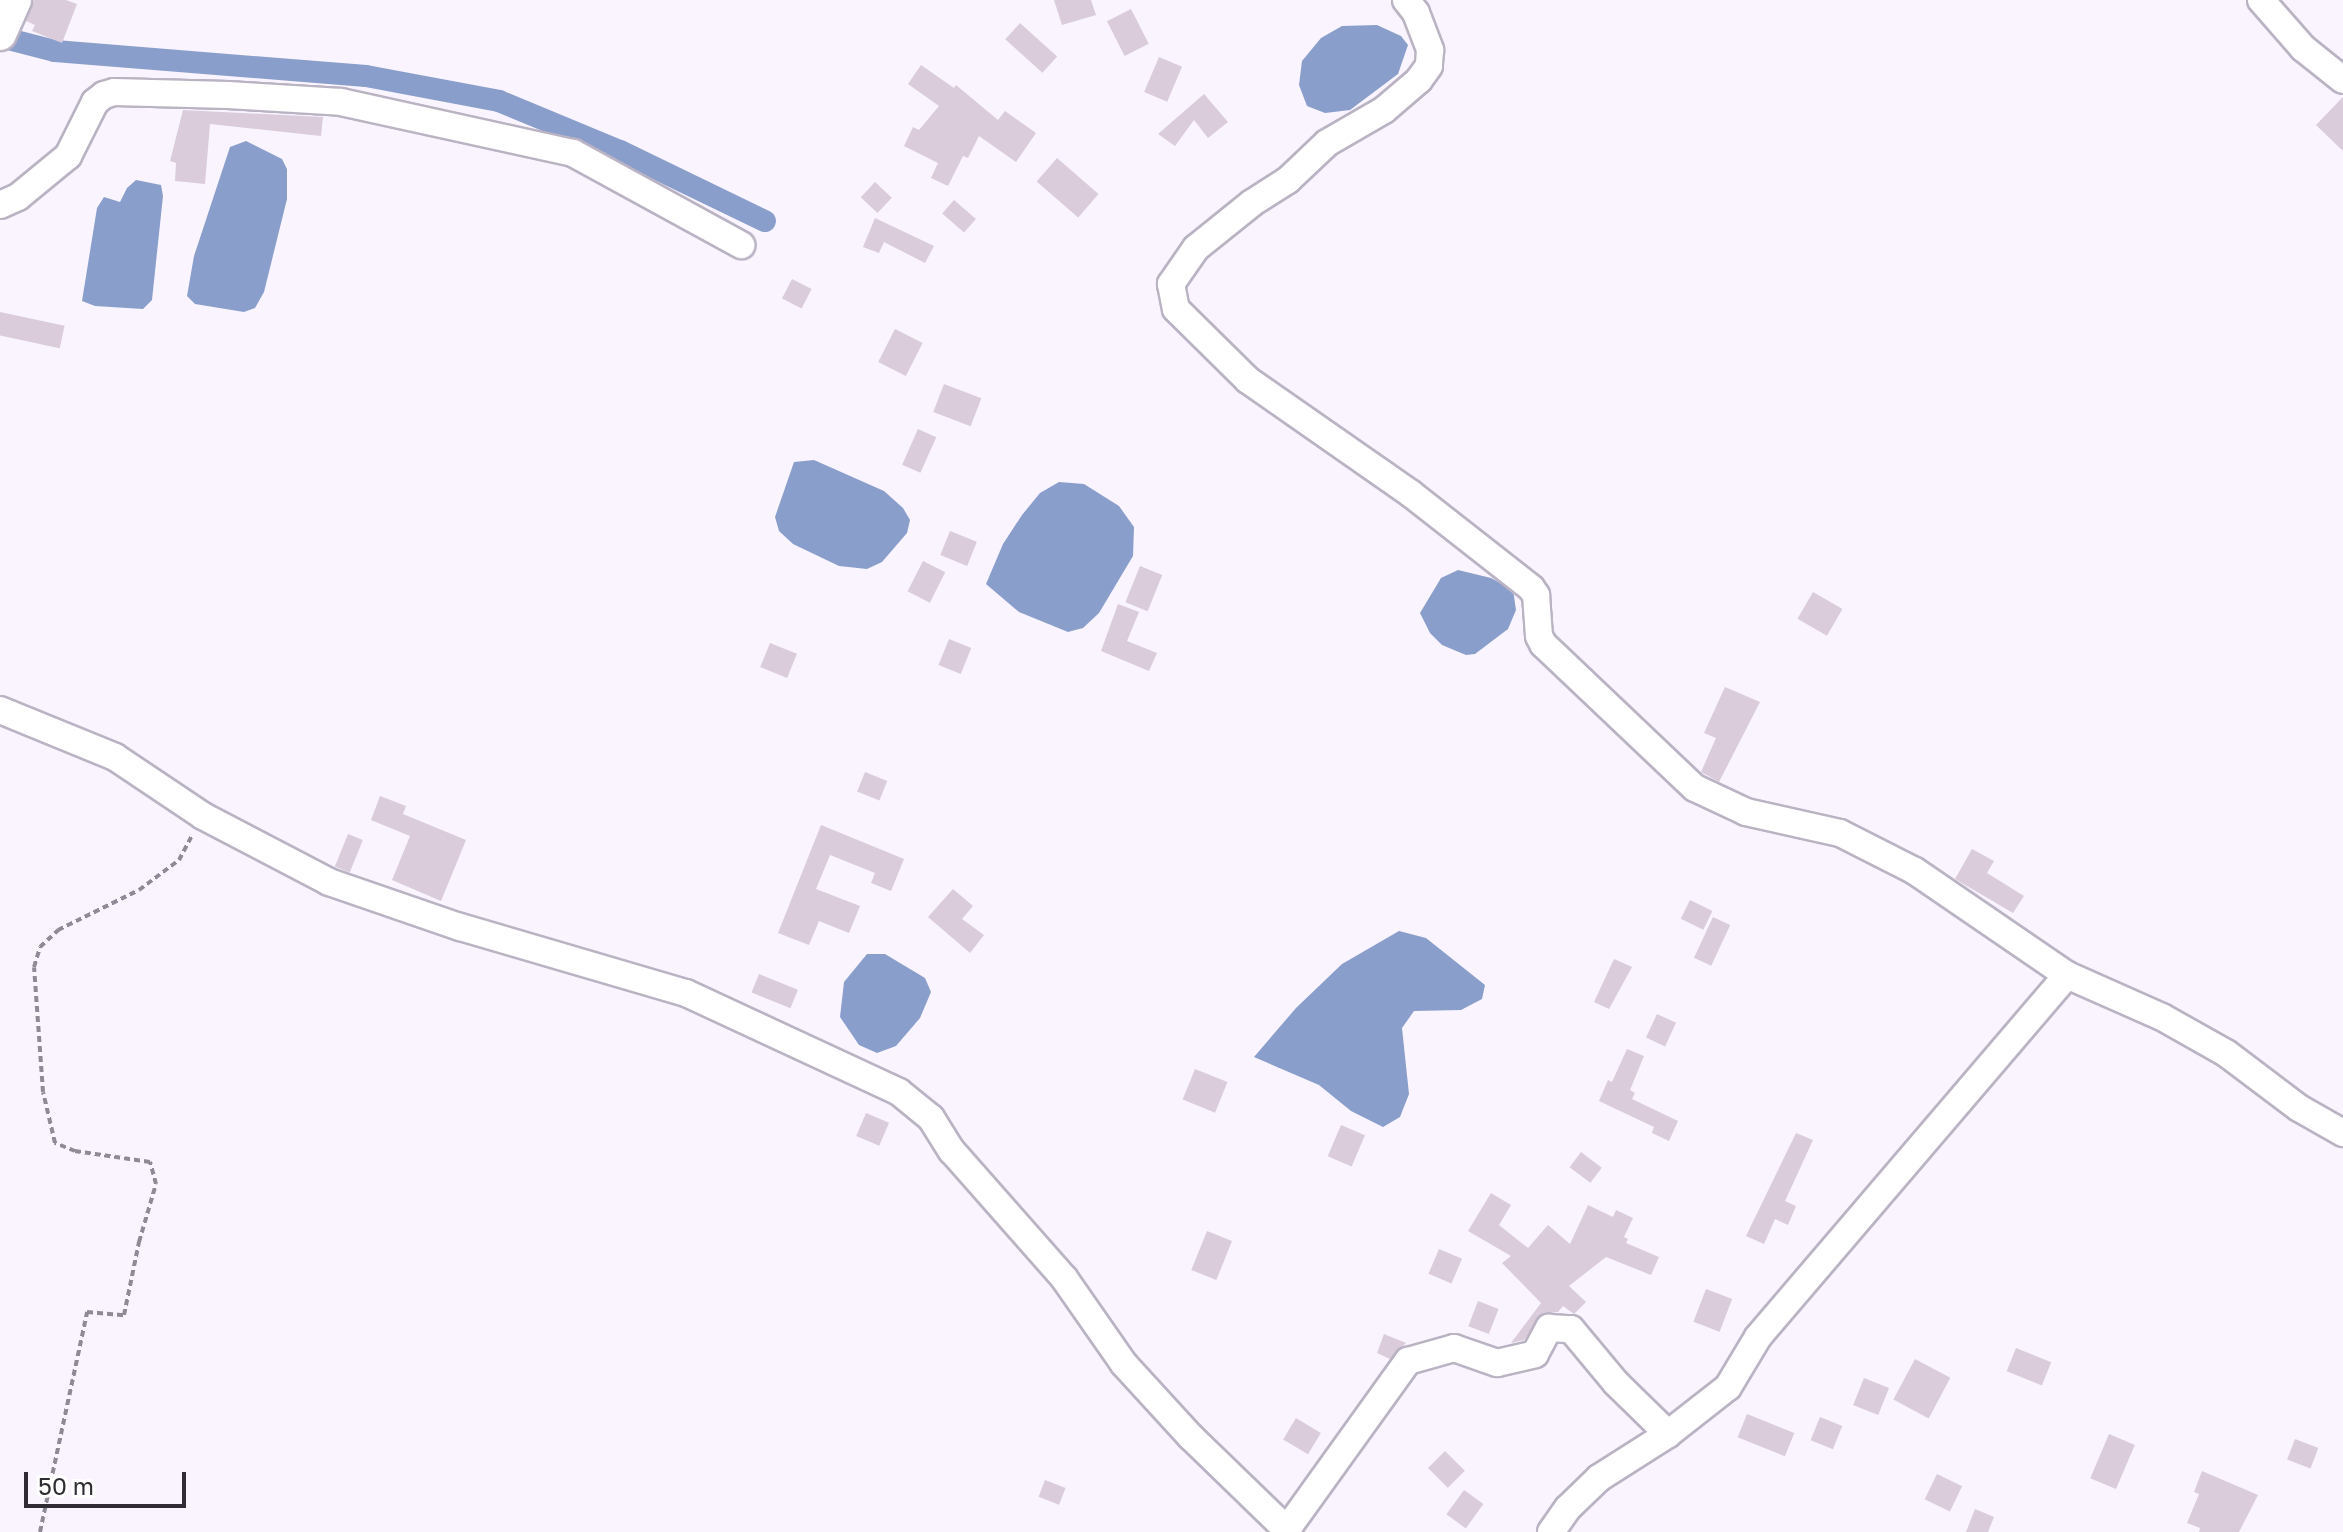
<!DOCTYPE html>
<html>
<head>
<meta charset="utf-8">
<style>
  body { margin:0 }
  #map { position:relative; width:2343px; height:1532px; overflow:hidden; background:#f9f4ff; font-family:"Golos Text",sans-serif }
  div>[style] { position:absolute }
  .water>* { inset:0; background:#8a9ecb }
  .canal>* { height:22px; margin:-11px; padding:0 11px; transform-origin:11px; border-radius:11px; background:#8a9ecb }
  .building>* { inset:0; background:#daccdb; transform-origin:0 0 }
  .path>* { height:4px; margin-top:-2px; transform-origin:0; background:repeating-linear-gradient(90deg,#8f8b94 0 6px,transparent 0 10px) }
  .roads { filter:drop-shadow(2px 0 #bab3c4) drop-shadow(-2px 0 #bab3c4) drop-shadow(0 2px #bab3c4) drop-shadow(0 -2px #bab3c4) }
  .minor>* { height:26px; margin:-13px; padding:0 13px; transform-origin:13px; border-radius:13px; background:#fff }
  .tertiary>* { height:32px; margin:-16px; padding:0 16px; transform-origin:16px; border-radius:16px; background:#fff }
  span { translate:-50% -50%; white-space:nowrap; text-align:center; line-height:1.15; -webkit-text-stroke:7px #fff; paint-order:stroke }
  .scale { position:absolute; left:24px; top:1472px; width:162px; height:36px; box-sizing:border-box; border:4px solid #2f2c33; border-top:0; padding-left:10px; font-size:24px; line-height:28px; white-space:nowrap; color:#2f2c33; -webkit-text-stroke:6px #fff; paint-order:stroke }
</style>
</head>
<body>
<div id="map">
  <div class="water">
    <div style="clip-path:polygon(1377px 25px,1401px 36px,1408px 45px,1398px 74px,1350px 110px,1325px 113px,1307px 106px,1299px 85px,1302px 61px,1321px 38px,1342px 26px)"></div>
    <div style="clip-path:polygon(246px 141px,282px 159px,287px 169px,287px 199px,264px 292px,255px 308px,244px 312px,195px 304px,187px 296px,194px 256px,230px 147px)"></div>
    <div style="clip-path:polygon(136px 180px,161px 185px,163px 196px,152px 300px,143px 309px,95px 306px,82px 301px,97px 208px,104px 197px,120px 202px,127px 188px)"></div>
    <div style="clip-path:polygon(814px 460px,884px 491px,903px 508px,910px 520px,907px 533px,882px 562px,867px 569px,839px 566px,793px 544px,779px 531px,775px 517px,794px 462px)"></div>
    <div style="clip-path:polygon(1059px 482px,1084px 484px,1119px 506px,1134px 527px,1133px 556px,1099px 613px,1083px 628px,1068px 632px,1019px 612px,986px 584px,1003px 544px,1022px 515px,1040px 493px)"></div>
    <div style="clip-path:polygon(1458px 570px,1491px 578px,1513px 590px,1516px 610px,1508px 629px,1475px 654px,1466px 655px,1442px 645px,1430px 633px,1420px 613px,1441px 578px)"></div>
    <div style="clip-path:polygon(1399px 931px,1426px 938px,1485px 985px,1482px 999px,1461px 1010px,1414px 1011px,1402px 1028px,1409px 1094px,1400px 1117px,1383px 1127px,1351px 1111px,1319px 1085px,1254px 1057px,1296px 1008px,1342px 964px)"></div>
    <div style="clip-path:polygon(867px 954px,885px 954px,925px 978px,931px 992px,920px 1018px,896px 1046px,877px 1053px,859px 1045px,840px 1017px,844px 982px)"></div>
  </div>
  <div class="canal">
    <div style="left:0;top:37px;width:57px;rotate:14.3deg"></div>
    <div style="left:55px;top:51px;width:312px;rotate:4.6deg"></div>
    <div style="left:366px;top:76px;width:135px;rotate:10.6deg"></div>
    <div style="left:499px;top:101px;width:131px;rotate:22.5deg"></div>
    <div style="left:620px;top:151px;width:161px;rotate:25.8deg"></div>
  </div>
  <div class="building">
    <div style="clip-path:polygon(34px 0,66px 0,77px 4px,62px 43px,32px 31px,35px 25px,26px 21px)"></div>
    <div style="clip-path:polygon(1054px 0,1091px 0,1096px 15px,1062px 25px)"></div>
    <div style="left:1131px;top:9px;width:39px;height:27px;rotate:63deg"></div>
    <div style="left:1020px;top:23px;width:50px;height:22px;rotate:42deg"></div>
    <div style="left:1159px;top:57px;width:25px;height:38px;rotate:23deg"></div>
    <div style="clip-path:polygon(921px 65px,954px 88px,956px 85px,998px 120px,1005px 111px,1036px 133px,1016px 162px,979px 136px,968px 158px,963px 156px,948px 186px,931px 178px,938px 163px,904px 146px,913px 127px,919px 130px,939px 106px,908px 84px)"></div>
    <div style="clip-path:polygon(1204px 94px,1228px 122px,1208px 138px,1194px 120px,1175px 146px,1158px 134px)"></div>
    <div style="clip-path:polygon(2343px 97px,2343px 151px,2316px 125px)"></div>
    <div style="clip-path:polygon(183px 110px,323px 117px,321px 136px,210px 124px,205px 184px,175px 181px,176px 163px,170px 161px)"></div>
    <div style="left:1057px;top:158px;width:55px;height:31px;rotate:41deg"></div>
    <div style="left:875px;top:182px;width:23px;height:21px;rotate:43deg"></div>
    <div style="left:954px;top:200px;width:29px;height:18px;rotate:41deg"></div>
    <div style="clip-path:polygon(875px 218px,934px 246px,925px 263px,884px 242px,879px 253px,863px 247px)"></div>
    <div style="left:792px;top:279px;width:22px;height:22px;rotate:27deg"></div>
    <div style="left:0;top:312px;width:66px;height:23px;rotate:12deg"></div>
    <div style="left:895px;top:329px;width:31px;height:37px;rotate:27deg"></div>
    <div style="left:944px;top:384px;width:40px;height:30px;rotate:21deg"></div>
    <div style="left:918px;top:429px;width:20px;height:39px;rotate:24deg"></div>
    <div style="left:950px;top:531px;width:29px;height:26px;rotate:22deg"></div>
    <div style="left:923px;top:561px;width:25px;height:34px;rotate:27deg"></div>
    <div style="left:1140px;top:566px;width:24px;height:39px;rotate:22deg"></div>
    <div style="left:1813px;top:592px;width:34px;height:31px;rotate:30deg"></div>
    <div style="clip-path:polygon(1118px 604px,1139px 612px,1127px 641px,1157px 653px,1149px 671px,1101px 651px)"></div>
    <div style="left:949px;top:639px;width:24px;height:28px;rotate:22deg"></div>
    <div style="left:770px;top:643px;width:29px;height:26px;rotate:22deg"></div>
    <div style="clip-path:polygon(1725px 687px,1760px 702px,1719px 782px,1701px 772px,1716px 738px,1704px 733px)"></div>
    <div style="left:865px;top:772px;width:24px;height:21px;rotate:22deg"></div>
    <div style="clip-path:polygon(380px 796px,406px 806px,403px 814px,466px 840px,441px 901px,392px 880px,410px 836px,371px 820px)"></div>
    <div style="clip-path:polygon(821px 825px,904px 859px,891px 891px,871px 883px,875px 873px,830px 855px,816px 889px,860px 906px,849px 933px,819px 921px,809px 945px,778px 933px)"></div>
    <div style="left:348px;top:834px;width:16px;height:35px;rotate:22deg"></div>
    <div style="clip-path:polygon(1972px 849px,1994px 861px,1987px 873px,2024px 896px,2013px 913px,1955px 879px)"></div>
    <div style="clip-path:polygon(953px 889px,973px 906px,962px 919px,984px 935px,970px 953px,928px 917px)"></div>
    <div style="left:1690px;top:900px;width:25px;height:21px;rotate:26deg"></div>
    <div style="left:1713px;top:917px;width:19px;height:45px;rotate:25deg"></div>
    <div style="clip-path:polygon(1614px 959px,1632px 967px,1609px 1009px,1594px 1002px)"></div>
    <div style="left:759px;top:974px;width:42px;height:20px;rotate:22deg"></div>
    <div style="left:1657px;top:1014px;width:21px;height:26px;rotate:25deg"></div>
    <div style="clip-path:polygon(1627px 1049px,1644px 1056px,1630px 1090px,1635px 1093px,1632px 1099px,1678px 1121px,1669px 1141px,1652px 1133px,1654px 1127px,1599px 1101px,1608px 1080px,1612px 1082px)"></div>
    <div style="left:1195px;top:1069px;width:35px;height:33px;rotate:22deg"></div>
    <div style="left:866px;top:1113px;width:25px;height:25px;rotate:23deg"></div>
    <div style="left:1341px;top:1125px;width:26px;height:34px;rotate:23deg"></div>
    <div style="clip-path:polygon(1796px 1133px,1813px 1140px,1785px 1201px,1796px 1206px,1788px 1225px,1775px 1219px,1764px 1244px,1746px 1236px)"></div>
    <div style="left:1581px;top:1152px;width:26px;height:19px;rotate:37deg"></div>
    <div style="clip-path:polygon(1491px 1193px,1511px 1205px,1499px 1225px,1528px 1248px,1548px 1225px,1570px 1244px,1588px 1205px,1613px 1217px,1616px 1210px,1633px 1218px,1624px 1237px,1628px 1239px,1626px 1243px,1659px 1257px,1651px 1275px,1606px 1257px,1569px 1286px,1586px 1302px,1574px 1314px,1563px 1306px,1558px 1312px,1542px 1314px,1524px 1340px,1511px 1343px,1541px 1303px,1502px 1263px,1511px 1256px,1468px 1231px)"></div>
    <div style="left:1207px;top:1231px;width:27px;height:42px;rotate:22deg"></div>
    <div style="left:1439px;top:1249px;width:25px;height:27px;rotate:23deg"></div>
    <div style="left:1706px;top:1289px;width:28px;height:35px;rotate:21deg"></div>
    <div style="left:1478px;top:1301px;width:22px;height:27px;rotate:21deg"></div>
    <div style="clip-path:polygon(1384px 1334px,1406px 1343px,1390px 1359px,1377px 1353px)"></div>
    <div style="left:2016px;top:1348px;width:38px;height:25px;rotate:22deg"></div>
    <div style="left:1915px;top:1359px;width:40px;height:46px;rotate:28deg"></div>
    <div style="left:1864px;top:1378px;width:27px;height:29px;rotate:22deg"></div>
    <div style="left:1747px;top:1414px;width:51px;height:25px;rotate:22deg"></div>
    <div style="left:1820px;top:1417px;width:24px;height:25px;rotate:22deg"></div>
    <div style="left:1296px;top:1418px;width:29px;height:25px;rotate:31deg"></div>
    <div style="left:2109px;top:1434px;width:28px;height:48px;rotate:23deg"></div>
    <div style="left:2295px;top:1439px;width:25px;height:22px;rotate:21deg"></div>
    <div style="left:1445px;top:1451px;width:28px;height:24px;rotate:45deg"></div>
    <div style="clip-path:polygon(2202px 1471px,2258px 1495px,2239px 1532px,2199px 1532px,2200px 1528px,2187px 1523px,2199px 1494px,2194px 1492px)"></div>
    <div style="left:1937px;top:1474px;width:28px;height:28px;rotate:26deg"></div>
    <div style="left:1045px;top:1480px;width:22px;height:18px;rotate:21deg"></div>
    <div style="left:1464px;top:1490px;width:24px;height:30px;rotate:36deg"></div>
    <div style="clip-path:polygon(1975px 1509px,1994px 1517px,1988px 1532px,1966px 1532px)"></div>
  </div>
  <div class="path">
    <div style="left:40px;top:1532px;width:225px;rotate:-77.9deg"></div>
    <div style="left:87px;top:1312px;width:37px;rotate:5deg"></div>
    <div style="left:124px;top:1315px;width:75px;rotate:-78.4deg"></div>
    <div style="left:139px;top:1242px;width:60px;rotate:-73.7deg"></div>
    <div style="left:156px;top:1184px;width:23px;rotate:-105deg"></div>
    <div style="left:150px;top:1162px;width:76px;rotate:-171.7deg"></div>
    <div style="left:75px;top:1151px;width:22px;rotate:-158deg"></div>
    <div style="left:55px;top:1143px;width:52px;rotate:-103.2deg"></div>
    <div style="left:43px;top:1092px;width:125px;rotate:-94.1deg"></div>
    <div style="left:34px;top:967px;width:21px;rotate:-73deg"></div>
    <div style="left:40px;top:947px;width:25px;rotate:-43deg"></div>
    <div style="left:58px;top:930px;width:90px;rotate:-26.3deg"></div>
    <div style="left:139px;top:890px;width:50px;rotate:-36.9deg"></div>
    <div style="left:179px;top:860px;width:27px;rotate:-62deg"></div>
  </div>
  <div class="roads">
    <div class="minor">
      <div style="left:1406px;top:0;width:16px;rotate:52deg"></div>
      <div style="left:1416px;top:13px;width:40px;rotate:69deg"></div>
      <div style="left:1430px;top:50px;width:16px;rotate:94deg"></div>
      <div style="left:1429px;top:66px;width:17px;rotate:126deg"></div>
      <div style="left:1419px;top:80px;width:46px;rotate:139.4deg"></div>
      <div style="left:1384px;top:110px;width:66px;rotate:149.9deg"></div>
      <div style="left:1327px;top:143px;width:54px;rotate:136.5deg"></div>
      <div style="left:1288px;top:180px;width:43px;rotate:147.4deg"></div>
      <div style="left:1252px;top:203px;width:72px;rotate:141.2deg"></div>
      <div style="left:1196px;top:248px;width:44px;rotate:124.8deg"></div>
      <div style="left:1171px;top:284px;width:25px;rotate:79deg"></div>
      <div style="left:1176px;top:309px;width:101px;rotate:44.6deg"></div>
      <div style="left:1248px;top:380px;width:198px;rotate:34.9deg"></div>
      <div style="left:1410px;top:493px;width:154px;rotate:38.1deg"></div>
      <div style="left:1531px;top:588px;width:9px;rotate:54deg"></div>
      <div style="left:1536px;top:595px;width:41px;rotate:85.8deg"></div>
      <div style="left:1539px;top:636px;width:9px;rotate:63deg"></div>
      <div style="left:1543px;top:644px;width:209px;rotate:43.5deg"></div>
      <div style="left:1695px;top:788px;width:56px;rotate:25.2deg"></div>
      <div style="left:1746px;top:812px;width:96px;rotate:12.6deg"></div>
      <div style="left:1840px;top:833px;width:84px;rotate:26.9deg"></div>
      <div style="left:1915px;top:871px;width:184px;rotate:34.4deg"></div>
      <div style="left:2067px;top:975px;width:104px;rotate:23.9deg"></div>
      <div style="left:2162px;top:1017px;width:73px;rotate:29.4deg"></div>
      <div style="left:2226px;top:1053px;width:91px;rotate:37deg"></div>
      <div style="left:2299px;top:1108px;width:51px;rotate:29.6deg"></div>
      <div style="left:2261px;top:0;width:64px;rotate:48.8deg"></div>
      <div style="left:2303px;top:48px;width:51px;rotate:38.7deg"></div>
      <div style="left:0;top:205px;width:20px;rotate:-24deg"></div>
      <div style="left:18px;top:197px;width:65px;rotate:-39.4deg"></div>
      <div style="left:68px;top:156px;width:60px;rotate:-63.4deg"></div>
      <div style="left:95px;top:102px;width:11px;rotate:-38deg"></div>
      <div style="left:104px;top:95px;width:10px;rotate:-17deg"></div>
      <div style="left:114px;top:92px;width:114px;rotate:1.5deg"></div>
      <div style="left:228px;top:95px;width:113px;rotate:3.5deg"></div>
      <div style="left:341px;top:102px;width:238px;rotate:12.4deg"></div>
      <div style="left:573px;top:153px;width:192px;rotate:28.7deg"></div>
      <div style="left:0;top:710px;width:124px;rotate:22.2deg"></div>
      <div style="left:115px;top:757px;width:106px;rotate:33.8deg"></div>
      <div style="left:203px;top:816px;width:142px;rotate:27.6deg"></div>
      <div style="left:329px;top:882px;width:139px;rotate:19deg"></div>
      <div style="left:460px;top:927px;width:235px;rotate:16.3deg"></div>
      <div style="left:686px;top:993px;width:235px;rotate:24.9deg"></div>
      <div style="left:899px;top:1092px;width:41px;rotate:39.1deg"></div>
      <div style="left:931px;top:1118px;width:39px;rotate:58deg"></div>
      <div style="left:952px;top:1151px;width:169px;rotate:48.6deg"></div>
      <div style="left:1064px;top:1278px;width:105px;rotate:55.1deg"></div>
      <div style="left:1124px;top:1364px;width:99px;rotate:47.5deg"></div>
      <div style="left:1191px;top:1437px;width:136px;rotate:44.1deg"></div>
      <div style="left:1285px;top:1532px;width:211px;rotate:-54.3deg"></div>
      <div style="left:1408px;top:1361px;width:48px;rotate:-15.8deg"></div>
      <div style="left:1454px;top:1348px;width:46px;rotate:19.2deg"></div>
      <div style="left:1497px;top:1363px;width:39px;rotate:-13deg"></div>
      <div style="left:1535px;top:1354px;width:30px;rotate:-62deg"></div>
      <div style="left:1549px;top:1328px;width:22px;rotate:3deg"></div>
      <div style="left:1571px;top:1329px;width:70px;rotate:50.2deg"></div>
      <div style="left:1616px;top:1383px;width:73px;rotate:44.4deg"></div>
      <div style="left:1668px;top:1434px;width:76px;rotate:-38.1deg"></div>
      <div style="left:1728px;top:1387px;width:58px;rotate:-59deg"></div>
      <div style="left:1758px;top:1337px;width:476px;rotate:-49.5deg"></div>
      <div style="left:1551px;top:1532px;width:29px;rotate:-55deg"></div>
      <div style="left:1568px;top:1508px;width:43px;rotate:-44.1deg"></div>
      <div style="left:1599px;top:1478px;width:82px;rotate:-32.5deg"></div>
    </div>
    <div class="tertiary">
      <div style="left:0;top:34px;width:37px;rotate:-66deg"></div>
    </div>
  </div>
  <div class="scale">50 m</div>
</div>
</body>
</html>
